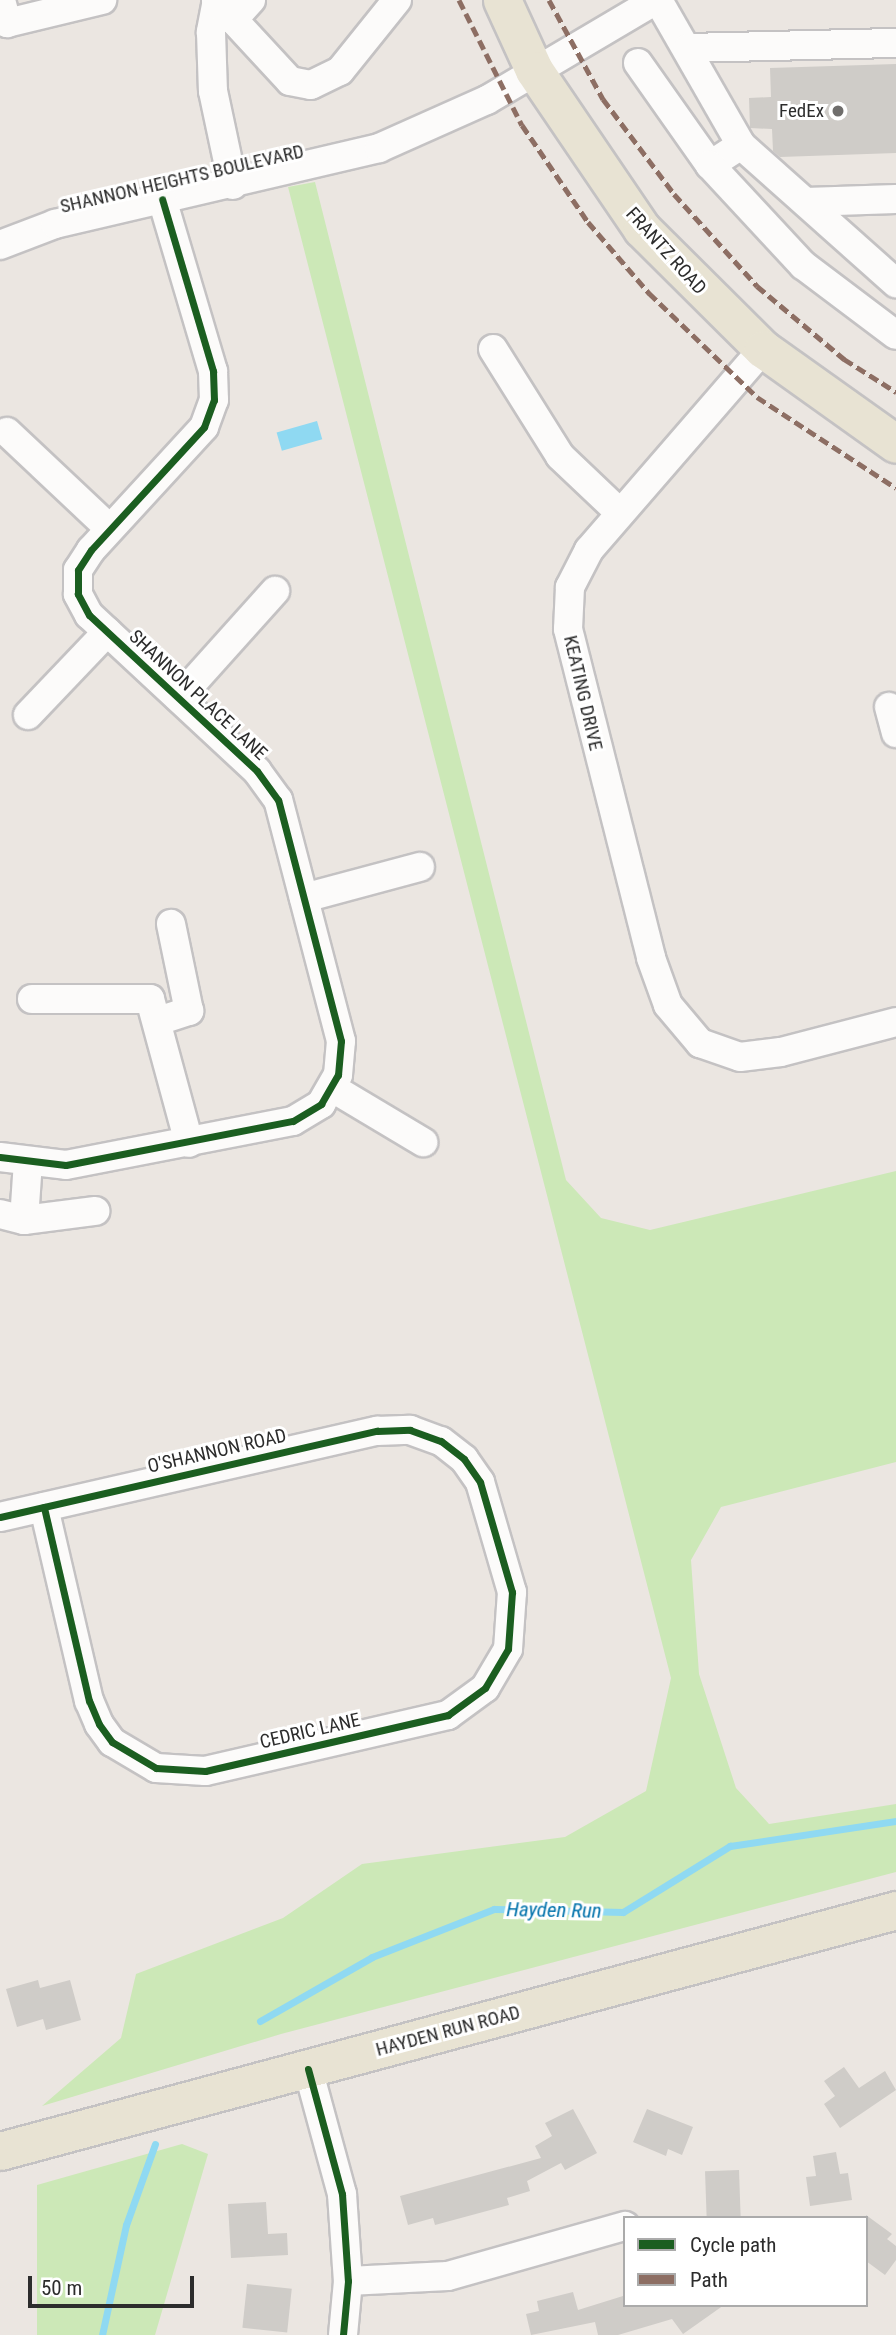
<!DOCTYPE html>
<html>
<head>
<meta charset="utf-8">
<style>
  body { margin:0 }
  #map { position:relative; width:896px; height:2335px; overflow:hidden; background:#ebe6e1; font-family:"Roboto Condensed",sans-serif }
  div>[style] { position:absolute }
  .green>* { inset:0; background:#cce8b7 }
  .water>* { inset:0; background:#8fd9f2; transform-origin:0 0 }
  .stream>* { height:7px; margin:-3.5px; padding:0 3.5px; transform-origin:3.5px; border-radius:3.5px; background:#8fd9f2 }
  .building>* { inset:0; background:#cfccc8; transform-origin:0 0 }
  .roads { filter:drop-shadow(2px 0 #c4c2c3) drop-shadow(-2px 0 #c4c2c3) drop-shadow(0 2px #c4c2c3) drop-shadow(0 -2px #c4c2c3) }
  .minor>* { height:28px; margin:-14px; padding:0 14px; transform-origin:14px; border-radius:14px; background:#fcfbfa }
  .major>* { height:37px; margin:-18.5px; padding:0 18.5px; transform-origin:18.5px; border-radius:18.5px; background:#e8e3d3 }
  .quiet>* { height:5px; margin-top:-2.5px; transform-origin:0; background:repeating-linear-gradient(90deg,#8d6e63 0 10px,transparent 0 15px) }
  .cycleway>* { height:7px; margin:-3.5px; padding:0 3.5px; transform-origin:3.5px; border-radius:3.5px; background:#1b5e20 }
  .dots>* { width:19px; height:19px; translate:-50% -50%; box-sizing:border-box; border:4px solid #fff; border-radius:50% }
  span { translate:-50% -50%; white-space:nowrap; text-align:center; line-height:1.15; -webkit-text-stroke:6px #fff; paint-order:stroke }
  .poi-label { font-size:19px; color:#2c2c2c }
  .right { translate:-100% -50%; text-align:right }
  .street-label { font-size:19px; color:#2c2c2c }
  .water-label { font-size:21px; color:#0172ab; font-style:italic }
  .legend { position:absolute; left:623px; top:2216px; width:245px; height:91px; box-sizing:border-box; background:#fff; border:2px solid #ababab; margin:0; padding:9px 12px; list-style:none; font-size:21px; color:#2c2c2c }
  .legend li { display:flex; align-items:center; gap:14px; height:35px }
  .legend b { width:35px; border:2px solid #ababab }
  .scale { position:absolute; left:28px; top:2276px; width:166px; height:32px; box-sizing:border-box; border:4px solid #2c2c2c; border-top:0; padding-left:9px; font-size:21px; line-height:24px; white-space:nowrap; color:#2c2c2c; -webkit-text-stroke:5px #fff; paint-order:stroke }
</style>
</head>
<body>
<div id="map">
  <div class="green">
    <div style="clip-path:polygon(315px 182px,566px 1180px,601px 1218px,650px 1230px,896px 1171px,896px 1462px,721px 1507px,691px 1560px,699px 1674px,736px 1788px,769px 1824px,896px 1804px,896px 1872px,281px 2034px,42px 2106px,121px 2038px,136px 1974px,283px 1918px,362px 1864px,565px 1837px,646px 1791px,671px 1678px,288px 187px)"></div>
    <div style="clip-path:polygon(182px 2144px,208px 2154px,155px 2335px,37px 2335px,37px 2185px)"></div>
  </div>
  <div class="water">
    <div style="left:317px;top:421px;width:19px;height:42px;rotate:74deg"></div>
  </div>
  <div class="stream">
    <div style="left:260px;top:2021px;width:129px;rotate:-29.7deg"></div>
    <div style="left:372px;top:1957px;width:131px;rotate:-21.5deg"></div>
    <div style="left:494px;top:1909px;width:129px;rotate:1.3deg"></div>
    <div style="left:623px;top:1912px;width:126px;rotate:-31.7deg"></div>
    <div style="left:730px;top:1846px;width:168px;rotate:-8.6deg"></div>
    <div style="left:102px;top:2335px;width:113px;rotate:-77.7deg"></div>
    <div style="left:126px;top:2225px;width:86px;rotate:-70.3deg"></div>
  </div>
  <div class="building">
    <div style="clip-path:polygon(896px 64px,896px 153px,780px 157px,773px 151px,772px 129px,750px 128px,749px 98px,771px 97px,770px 68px)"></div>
    <div style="clip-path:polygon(38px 1980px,40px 1988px,70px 1980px,81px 2020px,46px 2030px,43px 2019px,17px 2027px,6px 1989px)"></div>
    <div style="clip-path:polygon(844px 2067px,859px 2088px,885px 2071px,896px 2090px,840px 2128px,824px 2104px,835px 2096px,824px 2081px)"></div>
    <div style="clip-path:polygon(573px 2109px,597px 2153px,565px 2170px,561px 2163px,527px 2181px,530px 2191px,507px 2198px,509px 2205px,435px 2225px,433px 2218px,408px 2225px,400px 2196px,541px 2158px,535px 2146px,552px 2136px,545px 2123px)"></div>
    <div style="clip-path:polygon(647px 2109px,693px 2127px,682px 2155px,668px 2149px,666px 2156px,633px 2142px)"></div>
    <div style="clip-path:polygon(836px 2152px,840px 2174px,848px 2173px,852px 2200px,810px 2206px,806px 2177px,816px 2176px,813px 2156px)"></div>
    <div style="left:739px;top:2170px;width:48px;height:34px;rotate:88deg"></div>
    <div style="clip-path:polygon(266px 2202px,268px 2234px,287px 2233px,288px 2255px,231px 2258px,228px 2204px)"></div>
    <div style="clip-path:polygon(866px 2215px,892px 2234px,887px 2239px,896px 2246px,896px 2260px,885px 2275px,866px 2261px)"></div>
    <div style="left:247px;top:2284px;width:45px;height:44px;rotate:6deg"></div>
    <div style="clip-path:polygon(573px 2292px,578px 2310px,623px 2296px,625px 2305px,724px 2305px,683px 2334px,672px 2319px,618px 2335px,598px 2335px,595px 2322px,531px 2335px,526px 2314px,539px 2311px,537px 2301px)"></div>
  </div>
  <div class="roads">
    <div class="minor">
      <div style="left:1px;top:0;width:24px;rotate:75deg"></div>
      <div style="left:7px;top:23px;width:98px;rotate:-13.6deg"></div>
      <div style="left:217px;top:0;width:33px;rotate:101deg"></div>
      <div style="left:211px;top:32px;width:59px;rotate:88.1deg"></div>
      <div style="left:213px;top:91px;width:96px;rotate:78deg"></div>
      <div style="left:658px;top:0;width:167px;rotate:60.2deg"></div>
      <div style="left:741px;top:145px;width:208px;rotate:41.7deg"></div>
      <div style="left:216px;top:1px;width:109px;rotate:47.2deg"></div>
      <div style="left:290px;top:81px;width:21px;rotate:11deg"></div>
      <div style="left:311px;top:85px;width:32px;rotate:-26deg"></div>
      <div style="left:340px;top:71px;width:91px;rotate:-51.2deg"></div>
      <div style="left:233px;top:20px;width:27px;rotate:-48deg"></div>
      <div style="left:688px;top:48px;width:208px;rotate:-1.4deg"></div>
      <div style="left:638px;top:63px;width:125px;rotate:54.8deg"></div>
      <div style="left:741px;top:145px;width:37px;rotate:147deg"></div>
      <div style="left:710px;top:165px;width:137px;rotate:47.1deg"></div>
      <div style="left:803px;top:265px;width:116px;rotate:37deg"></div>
      <div style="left:806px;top:202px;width:90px;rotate:-1.9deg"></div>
      <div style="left:0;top:245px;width:59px;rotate:-20.9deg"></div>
      <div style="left:55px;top:224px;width:333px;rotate:-13.2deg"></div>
      <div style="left:379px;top:148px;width:118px;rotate:-24deg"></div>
      <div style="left:487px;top:100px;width:196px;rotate:-30.6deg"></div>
      <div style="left:493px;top:349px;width:126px;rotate:57.9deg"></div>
      <div style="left:560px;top:456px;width:83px;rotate:43.5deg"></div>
      <div style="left:763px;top:349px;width:266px;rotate:130.9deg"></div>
      <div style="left:589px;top:550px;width:42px;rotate:117.2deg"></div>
      <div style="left:570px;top:587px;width:42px;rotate:92.7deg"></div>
      <div style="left:568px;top:629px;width:339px;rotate:75.8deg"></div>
      <div style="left:651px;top:958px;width:50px;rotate:70.1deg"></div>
      <div style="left:668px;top:1005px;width:50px;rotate:49.9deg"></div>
      <div style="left:700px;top:1043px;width:42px;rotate:19.3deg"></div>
      <div style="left:740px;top:1057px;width:41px;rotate:-7deg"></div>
      <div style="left:781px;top:1052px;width:119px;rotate:-14.6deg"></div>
      <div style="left:7px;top:432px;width:141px;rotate:43.3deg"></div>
      <div style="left:179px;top:698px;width:144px;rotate:-48.1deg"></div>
      <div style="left:889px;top:707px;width:27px;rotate:75deg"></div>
      <div style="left:28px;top:715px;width:115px;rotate:-46.4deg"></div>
      <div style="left:304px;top:898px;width:120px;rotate:-15deg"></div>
      <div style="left:32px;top:999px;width:118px"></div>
      <div style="left:150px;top:999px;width:149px;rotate:74.8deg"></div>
      <div style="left:158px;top:1021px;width:33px;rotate:-18deg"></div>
      <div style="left:189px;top:1011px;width:89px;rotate:-101.7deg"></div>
      <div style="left:334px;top:1089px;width:104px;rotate:30.8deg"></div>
      <div style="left:0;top:1157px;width:66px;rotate:6.9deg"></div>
      <div style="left:66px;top:1165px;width:231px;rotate:-11deg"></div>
      <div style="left:293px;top:1121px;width:33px;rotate:-31deg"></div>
      <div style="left:321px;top:1104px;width:34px;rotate:-60deg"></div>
      <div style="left:338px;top:1075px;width:34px;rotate:-85deg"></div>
      <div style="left:341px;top:1041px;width:249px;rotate:-104.6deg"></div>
      <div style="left:278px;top:800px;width:36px;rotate:-126deg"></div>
      <div style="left:257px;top:771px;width:229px;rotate:-137.1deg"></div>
      <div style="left:89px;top:615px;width:24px;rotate:-118deg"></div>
      <div style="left:78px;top:594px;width:24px;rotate:-90deg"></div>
      <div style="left:78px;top:570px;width:24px;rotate:-57deg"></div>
      <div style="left:91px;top:550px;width:167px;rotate:-47.4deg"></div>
      <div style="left:204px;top:427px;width:29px;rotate:-70deg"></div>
      <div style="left:214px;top:400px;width:29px;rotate:-92deg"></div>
      <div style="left:213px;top:371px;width:179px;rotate:-106.5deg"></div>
      <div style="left:0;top:1214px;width:25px;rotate:14deg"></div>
      <div style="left:24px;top:1220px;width:58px;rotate:-86.1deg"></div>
      <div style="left:24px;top:1220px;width:72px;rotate:-7.2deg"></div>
      <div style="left:0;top:1517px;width:387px;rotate:-12.9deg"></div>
      <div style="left:377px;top:1431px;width:33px;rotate:-2deg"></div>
      <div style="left:410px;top:1430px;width:33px;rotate:20deg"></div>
      <div style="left:441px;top:1441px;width:29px;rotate:38deg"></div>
      <div style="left:464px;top:1459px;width:28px;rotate:55deg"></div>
      <div style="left:480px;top:1482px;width:115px;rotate:73.8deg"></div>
      <div style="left:512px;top:1592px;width:57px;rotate:94deg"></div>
      <div style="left:508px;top:1649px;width:45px;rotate:120.5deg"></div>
      <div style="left:485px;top:1688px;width:46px;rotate:143.9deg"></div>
      <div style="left:448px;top:1715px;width:249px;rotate:167deg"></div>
      <div style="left:205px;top:1771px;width:49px;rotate:-176.5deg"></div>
      <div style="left:156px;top:1768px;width:51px;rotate:-149.4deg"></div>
      <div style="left:112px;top:1742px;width:22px;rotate:-126deg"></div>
      <div style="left:99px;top:1724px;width:25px;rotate:-113deg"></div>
      <div style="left:89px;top:1701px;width:199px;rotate:-103.1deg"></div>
      <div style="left:308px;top:2069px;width:130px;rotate:74.8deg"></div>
      <div style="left:342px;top:2194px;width:87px;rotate:86.1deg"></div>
      <div style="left:348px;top:2281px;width:54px;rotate:95.3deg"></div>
      <div style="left:348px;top:2281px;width:100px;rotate:-2.9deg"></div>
      <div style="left:448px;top:2276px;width:184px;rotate:-15.8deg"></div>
    </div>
    <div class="major">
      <div style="left:502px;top:0;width:77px;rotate:65.4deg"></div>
      <div style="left:534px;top:70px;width:192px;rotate:55.8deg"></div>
      <div style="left:642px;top:229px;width:170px;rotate:44.8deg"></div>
      <div style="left:763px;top:349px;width:163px;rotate:35.5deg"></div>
      <div style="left:0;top:2151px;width:928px;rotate:-15.05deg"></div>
    </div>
  </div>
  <div class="quiet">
    <div style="left:459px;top:0;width:140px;rotate:63.3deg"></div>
    <div style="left:522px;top:125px;width:117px;rotate:55.8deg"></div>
    <div style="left:588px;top:222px;width:94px;rotate:49.3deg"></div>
    <div style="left:649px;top:293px;width:150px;rotate:43.9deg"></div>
    <div style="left:757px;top:397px;width:166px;rotate:33.2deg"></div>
    <div style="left:549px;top:0;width:113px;rotate:61.4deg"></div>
    <div style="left:603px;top:99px;width:119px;rotate:53.2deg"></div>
    <div style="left:674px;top:194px;width:124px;rotate:47.9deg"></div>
    <div style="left:757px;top:286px;width:114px;rotate:40deg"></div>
    <div style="left:844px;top:359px;width:62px;rotate:32.4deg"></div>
  </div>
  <div class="cycleway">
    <div style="left:0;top:1157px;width:66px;rotate:6.9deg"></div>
    <div style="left:66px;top:1165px;width:231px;rotate:-11deg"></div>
    <div style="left:293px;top:1121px;width:33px;rotate:-31deg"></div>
    <div style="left:321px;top:1104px;width:34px;rotate:-60deg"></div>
    <div style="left:338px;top:1075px;width:34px;rotate:-85deg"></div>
    <div style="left:341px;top:1041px;width:249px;rotate:-104.6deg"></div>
    <div style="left:278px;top:800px;width:36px;rotate:-126deg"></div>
    <div style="left:257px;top:771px;width:229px;rotate:-137.1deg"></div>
    <div style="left:89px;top:615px;width:24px;rotate:-118deg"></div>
    <div style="left:78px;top:594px;width:24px;rotate:-90deg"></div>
    <div style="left:78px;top:570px;width:24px;rotate:-57deg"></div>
    <div style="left:91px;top:550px;width:167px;rotate:-47.4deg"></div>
    <div style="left:204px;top:427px;width:29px;rotate:-70deg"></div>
    <div style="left:214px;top:400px;width:29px;rotate:-92deg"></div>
    <div style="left:213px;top:371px;width:179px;rotate:-106.5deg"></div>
    <div style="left:0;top:1517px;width:387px;rotate:-12.9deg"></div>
    <div style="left:377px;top:1431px;width:33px;rotate:-2deg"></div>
    <div style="left:410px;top:1430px;width:33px;rotate:20deg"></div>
    <div style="left:441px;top:1441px;width:29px;rotate:38deg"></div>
    <div style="left:464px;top:1459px;width:28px;rotate:55deg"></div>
    <div style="left:480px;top:1482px;width:115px;rotate:73.8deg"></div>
    <div style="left:512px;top:1592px;width:57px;rotate:94deg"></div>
    <div style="left:508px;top:1649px;width:45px;rotate:120.5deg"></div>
    <div style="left:485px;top:1688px;width:46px;rotate:143.9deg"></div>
    <div style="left:448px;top:1715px;width:249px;rotate:167deg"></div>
    <div style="left:205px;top:1771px;width:49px;rotate:-176.5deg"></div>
    <div style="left:156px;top:1768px;width:51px;rotate:-149.4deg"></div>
    <div style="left:112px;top:1742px;width:22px;rotate:-126deg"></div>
    <div style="left:99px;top:1724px;width:25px;rotate:-113deg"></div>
    <div style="left:89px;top:1701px;width:199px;rotate:-103.1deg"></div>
    <div style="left:308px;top:2069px;width:130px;rotate:74.8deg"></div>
    <div style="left:342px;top:2194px;width:87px;rotate:86.1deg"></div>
    <div style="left:348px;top:2281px;width:54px;rotate:95.3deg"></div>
  </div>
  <div class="dots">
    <div style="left:838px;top:111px;background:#6f6d6b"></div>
  </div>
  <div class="poi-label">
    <span class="right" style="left:824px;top:111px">FedEx</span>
  </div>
  <div class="street-label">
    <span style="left:182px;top:179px;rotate:-13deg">SHANNON HEIGHTS BOULEVARD</span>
    <span style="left:666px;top:251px;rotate:48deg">FRANTZ ROAD</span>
    <span style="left:583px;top:693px;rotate:77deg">KEATING DRIVE</span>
    <span style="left:198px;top:695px;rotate:43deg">SHANNON PLACE LANE</span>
    <span style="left:217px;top:1451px;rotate:-13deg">O'SHANNON ROAD</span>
    <span style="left:310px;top:1731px;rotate:-13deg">CEDRIC LANE</span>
    <span style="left:448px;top:2031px;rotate:-15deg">HAYDEN RUN ROAD</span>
  </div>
  <div class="water-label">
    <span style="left:554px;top:1910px;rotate:1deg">Hayden Run</span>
  </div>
  <ul class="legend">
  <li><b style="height:9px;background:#1b5e20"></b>Cycle path</li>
  <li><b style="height:9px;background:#8d6e63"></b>Path</li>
  </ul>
  <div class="scale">50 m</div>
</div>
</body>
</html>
